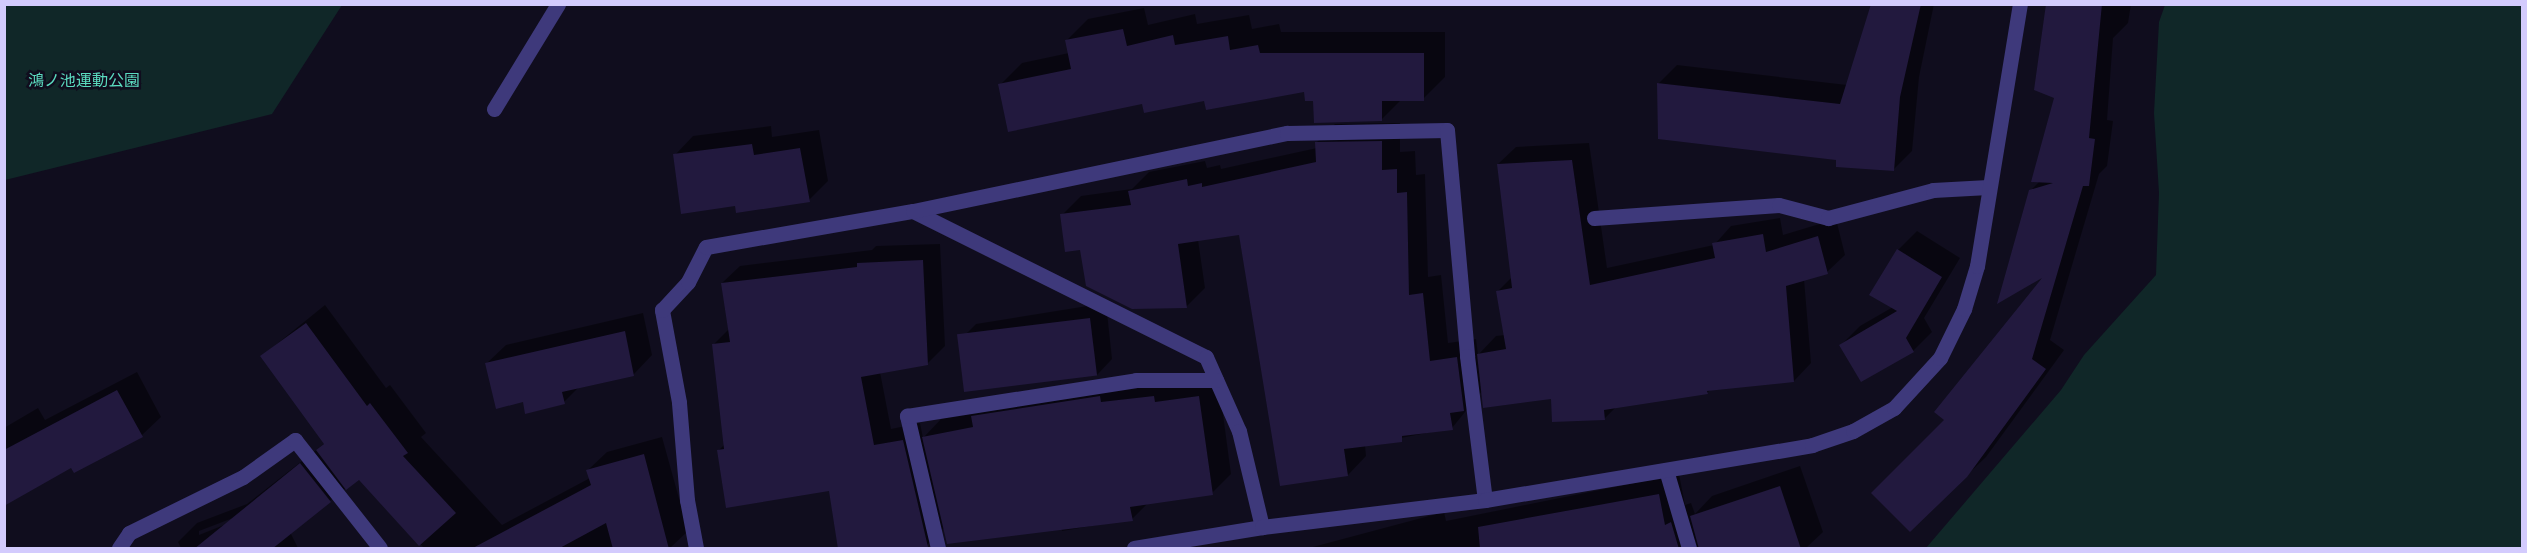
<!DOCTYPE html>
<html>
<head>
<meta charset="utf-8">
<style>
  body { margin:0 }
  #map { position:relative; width:2527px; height:553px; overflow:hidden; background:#100d1e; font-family:Signika,"Noto Sans JP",sans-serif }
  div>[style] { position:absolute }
  .green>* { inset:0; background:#102728 }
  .shadow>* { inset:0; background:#0007 }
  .building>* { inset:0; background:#22193e; transform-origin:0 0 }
  .minor>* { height:15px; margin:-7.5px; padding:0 7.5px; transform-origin:7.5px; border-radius:7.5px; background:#3e397b }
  span { translate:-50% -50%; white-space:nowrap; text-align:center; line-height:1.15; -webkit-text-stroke:5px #100d1e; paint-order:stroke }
  .park-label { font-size:16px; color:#5bdabf }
  .frame { position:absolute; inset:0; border:6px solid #d3cbfd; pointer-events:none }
</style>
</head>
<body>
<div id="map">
  <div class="green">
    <div style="clip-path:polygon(4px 5px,5px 4px,342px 5px,272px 114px,5px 180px)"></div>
    <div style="clip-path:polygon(2165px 5px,2522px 5px,2522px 548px,1926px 548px,2061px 390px,2084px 355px,2156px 275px,2159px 193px,2154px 113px,2159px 22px)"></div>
  </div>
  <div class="shadow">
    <div style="clip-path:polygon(1872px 4px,1934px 4px,1919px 77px,1912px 151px,1893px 170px,1838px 158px,1658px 84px,1677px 65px,1847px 85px)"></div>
    <div style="clip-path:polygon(2055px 4px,2131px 4px,2128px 23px,2113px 38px,2107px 120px,2113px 121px,2107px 166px,2099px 174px,2050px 340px,2064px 350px,1986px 457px,1966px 476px,1946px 420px,2048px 273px,2030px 191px,2040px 181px,2056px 97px)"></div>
    <div style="clip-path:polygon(1144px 8px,1148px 25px,1195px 14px,1197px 24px,1249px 15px,1252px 29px,1279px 24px,1281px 32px,1445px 32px,1445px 77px,1423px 99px,1402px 99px,1381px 120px,1314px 100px,1306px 90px,1143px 102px,1000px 85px,1022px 63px,1069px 53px,1066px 41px,1088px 19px)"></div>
    <div style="clip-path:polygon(1400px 123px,1400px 152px,1415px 151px,1416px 175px,1425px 174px,1428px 277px,1441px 275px,1448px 343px,1476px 339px,1478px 355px,1496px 336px,1505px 335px,1498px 291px,1512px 277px,1498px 164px,1516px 147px,1589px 143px,1607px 268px,1714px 245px,1731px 226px,1780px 218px,1783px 235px,1836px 219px,1845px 255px,1827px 272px,1804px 279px,1811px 363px,1794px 381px,1711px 389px,1707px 393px,1616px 407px,1604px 419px,1553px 398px,1483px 390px,1452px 428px,1365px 445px,1366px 456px,1348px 475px,1240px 233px,1198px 240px,1205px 288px,1186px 307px,1081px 248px,1062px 215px,1081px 196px,1132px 189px,1149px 172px,1205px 161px,1207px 168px,1220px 165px,1221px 169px,1317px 148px,1316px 143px,1335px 124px)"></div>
    <div style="clip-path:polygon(771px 126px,772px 137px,819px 130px,828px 181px,809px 200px,736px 204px,675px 155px,693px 136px)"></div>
    <div style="clip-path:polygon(1917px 231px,1960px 258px,1924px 318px,1932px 332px,1913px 351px,1862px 380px,1841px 345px,1860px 326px,1893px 307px,1898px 250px)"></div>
    <div style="clip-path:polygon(940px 244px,945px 346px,927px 364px,880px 372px,891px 429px,920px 423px,923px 438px,942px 418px,977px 412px,992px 397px,1218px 377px,1231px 474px,1212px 493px,1148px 503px,1132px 519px,1062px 531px,1061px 526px,945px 527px,927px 545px,839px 548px,830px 489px,719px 450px,725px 444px,713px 345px,730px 328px,722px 283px,740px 266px,872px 250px,876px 246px)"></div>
    <div style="clip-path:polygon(1106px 303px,1112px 359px,1097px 375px,960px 340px,976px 324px)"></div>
    <div style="clip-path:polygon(evenodd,325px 305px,386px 388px,390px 385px,426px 433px,421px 437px,502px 525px,590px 478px,588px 470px,607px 452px,662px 437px,688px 531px,670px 548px,424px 548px,359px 478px,290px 532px,298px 548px,181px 548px,178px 542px,197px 523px,247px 504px,325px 443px,262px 356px,325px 305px,233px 518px,234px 521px,199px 535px,199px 531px,233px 518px)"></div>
    <div style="clip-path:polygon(643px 313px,652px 355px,634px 374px,580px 386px,564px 402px,524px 401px,487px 363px,506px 345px)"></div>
    <div style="clip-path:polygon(137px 372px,161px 417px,142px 435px,72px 466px,4px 505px,4px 428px,38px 408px,45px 420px)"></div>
    <div style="clip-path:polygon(1800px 466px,1823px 532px,1806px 548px,1309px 548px,1444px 512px,1446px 521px,1679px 474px,1685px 505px,1691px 503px,1695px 514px,1712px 496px)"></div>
  </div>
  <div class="building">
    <div style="clip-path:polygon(1871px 4px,1921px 4px,1900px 97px,1894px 171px,1836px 167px,1836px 160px,1658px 139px,1657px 83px,1840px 104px)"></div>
    <div style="clip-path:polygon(2046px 4px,2102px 4px,2089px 138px,2095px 139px,2089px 186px,2083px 186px,2032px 359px,2046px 369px,1967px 477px,1910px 532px,1871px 493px,1944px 420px,1934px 412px,2042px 278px,1997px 304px,2029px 190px,2053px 183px,2031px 182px,2054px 98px,2034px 90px)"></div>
    <div style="clip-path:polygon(1123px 29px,1127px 46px,1173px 35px,1175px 45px,1228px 36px,1230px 50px,1258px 45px,1260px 53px,1424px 53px,1424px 101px,1382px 101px,1382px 121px,1314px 123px,1313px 101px,1305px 101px,1304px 92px,1206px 110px,1204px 101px,1144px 113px,1142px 104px,1008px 132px,998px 84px,1071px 69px,1065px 40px)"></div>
    <div style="clip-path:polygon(1382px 141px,1382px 170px,1397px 169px,1397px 193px,1407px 192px,1409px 295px,1423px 293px,1430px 361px,1457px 357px,1464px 411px,1450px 413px,1453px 430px,1402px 436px,1402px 442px,1344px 449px,1348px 476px,1280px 486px,1239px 235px,1178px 244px,1187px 308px,1132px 309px,1086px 286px,1080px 250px,1065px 252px,1060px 214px,1131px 205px,1128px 191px,1187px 179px,1188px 186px,1202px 183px,1202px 187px,1316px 162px,1315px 142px)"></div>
    <div style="clip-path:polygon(752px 144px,754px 155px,800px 148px,810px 202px,736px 213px,735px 206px,681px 214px,673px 154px)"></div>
    <div style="clip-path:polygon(1572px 160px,1590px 285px,1715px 258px,1712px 243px,1763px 234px,1766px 252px,1818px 236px,1828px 274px,1786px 286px,1794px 382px,1707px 391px,1708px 394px,1604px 410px,1605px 420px,1552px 422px,1551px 399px,1483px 408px,1477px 354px,1506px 349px,1496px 291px,1512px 288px,1497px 164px)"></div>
    <div style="clip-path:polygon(1897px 249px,1942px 277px,1906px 338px,1914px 352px,1861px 382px,1839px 345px,1897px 311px,1869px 295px)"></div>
    <div style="clip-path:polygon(923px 260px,928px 365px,861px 377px,874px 445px,903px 440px,928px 547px,838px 549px,829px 491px,726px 508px,717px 450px,724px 449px,712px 344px,730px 342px,721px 283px,857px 267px,857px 263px)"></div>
    <div style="left:1090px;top:318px;width:58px;height:134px;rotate:83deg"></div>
    <div style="clip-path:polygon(306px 323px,367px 406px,370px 403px,408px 453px,403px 456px,456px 513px,419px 546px,359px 480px,346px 490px,316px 450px,324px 444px,260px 356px)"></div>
    <div style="clip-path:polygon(625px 331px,634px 376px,562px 392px,565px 404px,525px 414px,523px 402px,496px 409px,485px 363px)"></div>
    <div style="clip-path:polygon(117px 390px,143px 437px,74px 473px,71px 468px,4px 506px,4px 450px)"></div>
    <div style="clip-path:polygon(1100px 396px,1101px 402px,1154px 396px,1155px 402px,1199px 396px,1213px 495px,1130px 507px,1133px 521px,947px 544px,922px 437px,973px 427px,971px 416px)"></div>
    <div style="clip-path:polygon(644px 454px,669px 549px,613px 549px,606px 523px,558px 549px,471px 549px,591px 485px,586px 470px)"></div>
    <div style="clip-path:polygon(300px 463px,331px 502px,272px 549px,194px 549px)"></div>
    <div style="clip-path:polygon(1780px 486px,1801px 549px,1699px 549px,1690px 516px)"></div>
    <div style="clip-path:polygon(1659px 494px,1665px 525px,1671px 522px,1679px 549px,1480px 549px,1478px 527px)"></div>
  </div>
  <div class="minor">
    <div style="left:494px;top:109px;width:123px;rotate:-58.6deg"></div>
    <div style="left:913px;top:211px;width:327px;rotate:26.5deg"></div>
    <div style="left:1206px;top:357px;width:81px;rotate:66deg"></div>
    <div style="left:1239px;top:431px;width:99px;rotate:76.5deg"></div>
    <div style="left:1594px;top:218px;width:185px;rotate:-4deg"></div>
    <div style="left:1779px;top:205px;width:51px;rotate:14.9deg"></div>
    <div style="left:1828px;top:218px;width:109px;rotate:-14.9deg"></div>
    <div style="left:1933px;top:190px;width:55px;rotate:-3.1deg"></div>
    <div style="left:1666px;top:470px;width:81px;rotate:73.6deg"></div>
    <div style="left:119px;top:548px;width:18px;rotate:-56deg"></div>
    <div style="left:129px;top:533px;width:127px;rotate:-26.2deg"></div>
    <div style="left:243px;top:477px;width:64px;rotate:-35.4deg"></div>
    <div style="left:295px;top:440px;width:137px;rotate:51.8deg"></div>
    <div style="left:696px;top:548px;width:49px;rotate:-100.6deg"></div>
    <div style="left:687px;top:500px;width:98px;rotate:-94.7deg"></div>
    <div style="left:679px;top:402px;width:94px;rotate:-100.5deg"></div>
    <div style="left:662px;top:310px;width:38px;rotate:-47deg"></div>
    <div style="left:688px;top:282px;width:39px;rotate:-63deg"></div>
    <div style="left:706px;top:247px;width:210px;rotate:-9.9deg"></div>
    <div style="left:913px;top:211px;width:382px;rotate:-11.8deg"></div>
    <div style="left:1287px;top:133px;width:160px;rotate:-1.1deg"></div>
    <div style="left:1447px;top:130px;width:227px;rotate:84.9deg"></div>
    <div style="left:1467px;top:356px;width:145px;rotate:82.9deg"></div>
    <div style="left:938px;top:548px;width:136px;rotate:-103.2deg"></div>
    <div style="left:907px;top:416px;width:232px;rotate:-8.9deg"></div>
    <div style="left:1136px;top:380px;width:80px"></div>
    <div style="left:1134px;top:548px;width:130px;rotate:-9.3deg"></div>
    <div style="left:1262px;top:527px;width:225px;rotate:-6.9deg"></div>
    <div style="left:1485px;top:500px;width:332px;rotate:-9.5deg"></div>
    <div style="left:1812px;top:445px;width:43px;rotate:-18.9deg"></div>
    <div style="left:1853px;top:431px;width:47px;rotate:-29.3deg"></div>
    <div style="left:1894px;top:408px;width:68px;rotate:-47.4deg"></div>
    <div style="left:1940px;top:358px;width:55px;rotate:-63.9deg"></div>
    <div style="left:1964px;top:309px;width:45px;rotate:-73.2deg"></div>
    <div style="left:1977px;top:266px;width:266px;rotate:-80.7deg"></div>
  </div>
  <div class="park-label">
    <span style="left:84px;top:81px">鴻ノ池運動公園</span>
  </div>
  <div class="frame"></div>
</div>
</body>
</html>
